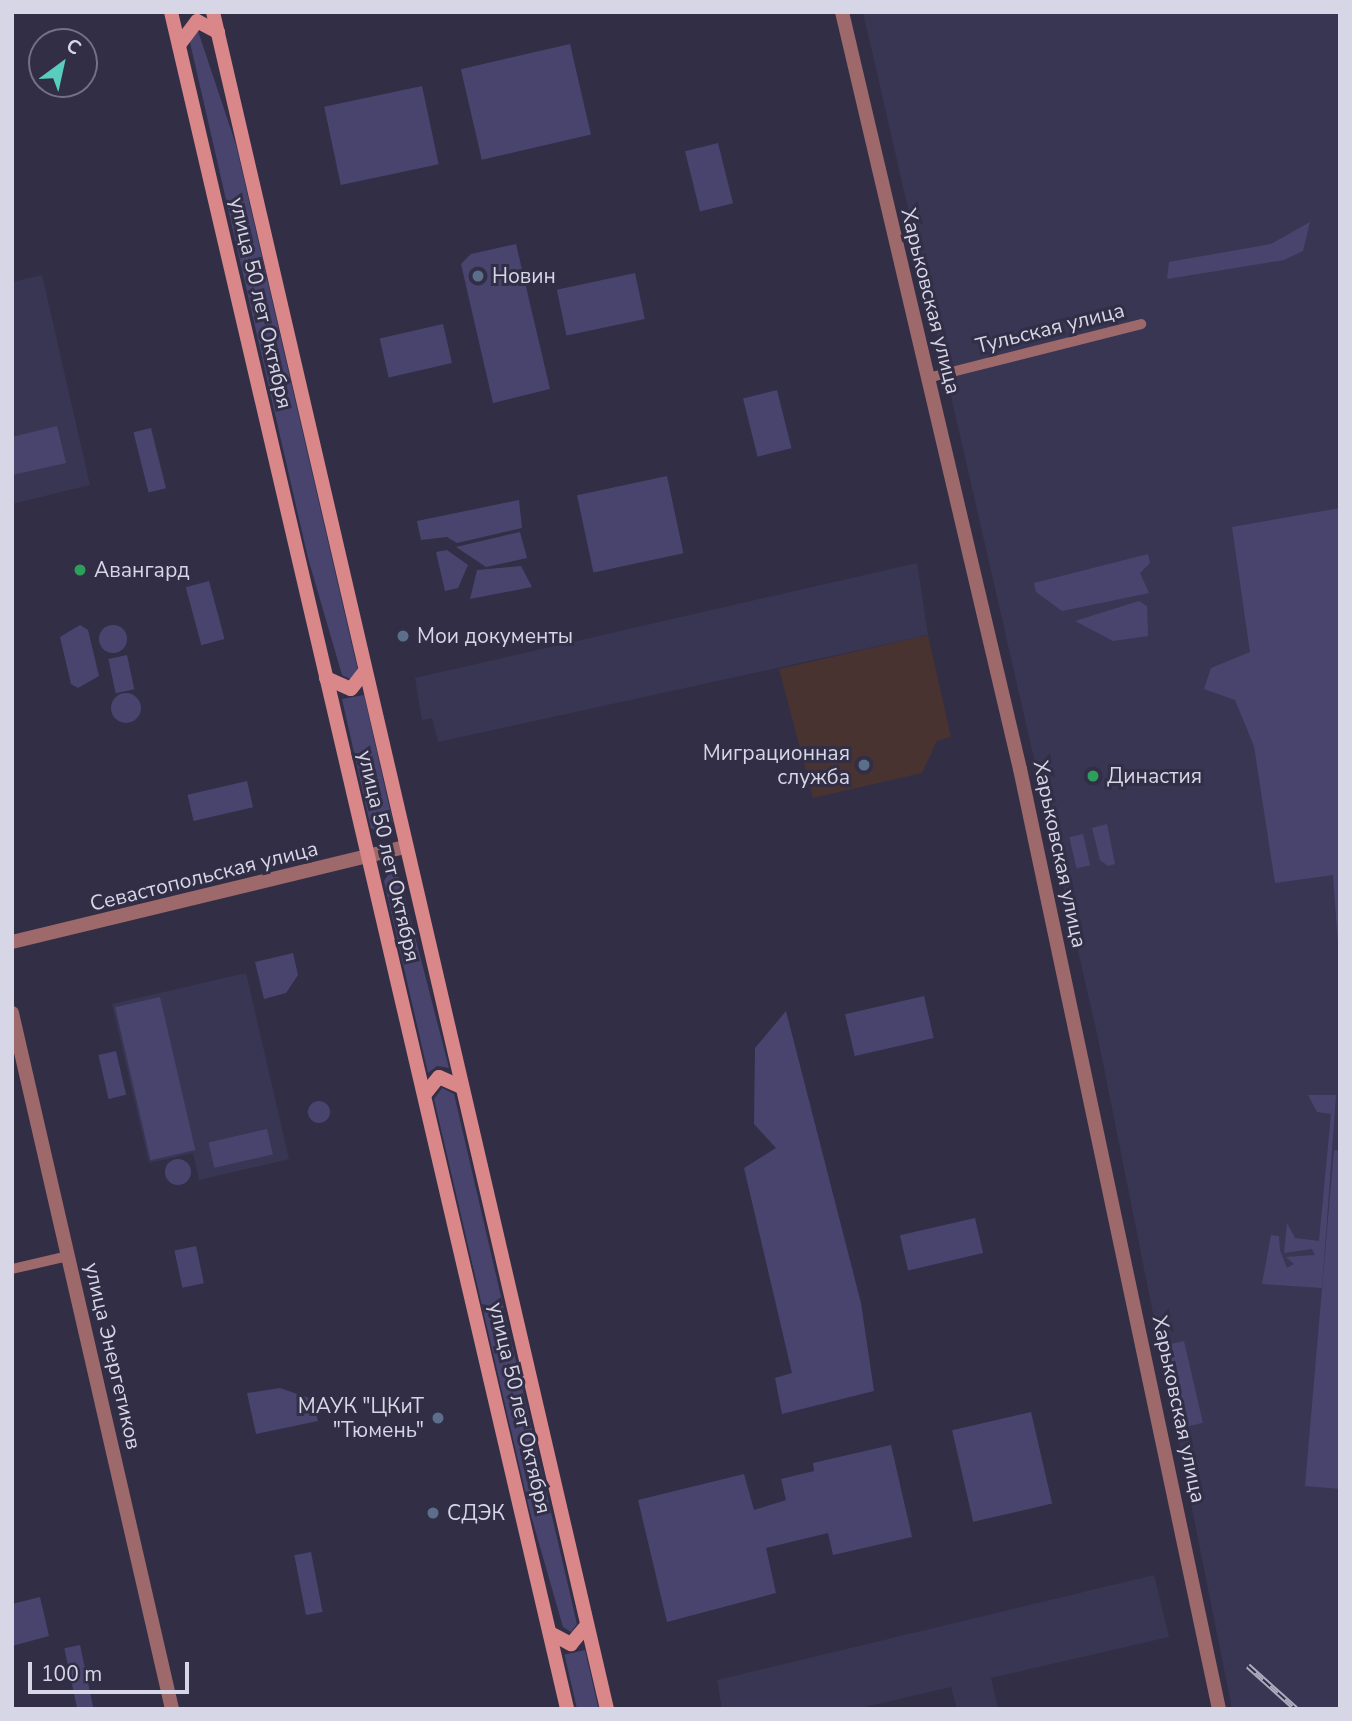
<!DOCTYPE html>
<html>
<head>
<meta charset="utf-8">
<style>
  body { margin:0 }
  #map { position:relative; width:1352px; height:1721px; overflow:hidden; background:#312e46; font-family:"Nunito Sans",sans-serif }
  div>[style] { position:absolute }
  .commercial>* { inset:0; background:#483331 }
  .built>* { inset:0; background:#393654 }
  .green>* { inset:0; background:#49446e; transform-origin:0 0 }
  .round { border-radius:50% }
  .minor>* { height:10px; margin:-5px; padding:0 5px; transform-origin:5px; border-radius:5px; background:#9e696a }
  .tertiary>* { height:14px; margin:-7px; padding:0 7px; transform-origin:7px; border-radius:7px; background:#9e696a }
  .secondary>* { height:14px; margin:-7px; padding:0 7px; transform-origin:7px; border-radius:7px; background:#da878a }
  .rail>* { height:6px; margin-top:-3px; transform-origin:0; background:repeating-linear-gradient(90deg,#312e46 0 10px,#adacbe 0 20px); box-sizing:border-box; border-block:2px solid #adacbe }
  .dots>* { width:19px; height:19px; translate:-50% -50%; box-sizing:border-box; border:4px solid #312e46; border-radius:50% }
  span { translate:-50% -50%; white-space:nowrap; text-align:center; line-height:1.15; -webkit-text-stroke:6px #312e46; paint-order:stroke }
  .poi-label { font-size:21px; color:#d7d6e6 }
  .left { translate:0 -50%; text-align:left }
  .right { translate:-100% -50%; text-align:right }
  .street-label { font-size:21px; color:#d7d6e6 }
  .frame { position:absolute; inset:0; border:14px solid #d7d6e6; pointer-events:none }
  .north { position:absolute; left:28px; top:28px; width:70px; height:70px; box-sizing:border-box; background:#312e46; border:2px solid #737186; border-radius:50%; rotate:33deg; font-size:19px; font-weight:700; line-height:28px; text-align:center; color:#d7d6e6 }
  .north::after { content:''; display:block; margin:auto; width:24px; height:32px; background:#59cebe; clip-path:polygon(50% 0,100% 100%,50% 72%,0 100%) }
  .scale { position:absolute; left:28px; top:1662px; width:161px; height:32px; box-sizing:border-box; border:4px solid #d7d6e6; border-top:0; padding-left:9px; font-size:21px; line-height:24px; white-space:nowrap; color:#d7d6e6; -webkit-text-stroke:5px #312e46; paint-order:stroke }
</style>
</head>
<body>
<div id="map">
  <div class="commercial">
    <div style="clip-path:polygon(928px 635px,951px 737px,937px 741px,922px 773px,813px 798px,779px 669px)"></div>
  </div>
  <div class="built">
    <div style="clip-path:polygon(863px 12px,1340px 12px,1340px 1709px,1232px 1709px,1098px 1038px)"></div>
    <div style="clip-path:polygon(42px 275px,90px 485px,12px 504px,12px 282px)"></div>
    <div style="clip-path:polygon(917px 563px,928px 635px,438px 742px,432px 718px,422px 720px,415px 678px)"></div>
    <div style="clip-path:polygon(246px 973px,289px 1159px,199px 1180px,193px 1153px,149px 1163px,112px 1004px)"></div>
    <div style="clip-path:polygon(1154px 1575px,1169px 1637px,991px 1678px,998px 1709px,957px 1709px,951px 1687px,856px 1709px,722px 1709px,717px 1680px)"></div>
  </div>
  <div class="green">
    <div style="clip-path:polygon(198px 31px,236px 145px,358px 671px,352px 680px,342px 675px,308px 558px,189px 38px)"></div>
    <div style="left:570px;top:44px;width:93px;height:112px;rotate:77deg"></div>
    <div style="left:422px;top:86px;width:80px;height:100px;rotate:78deg"></div>
    <div style="left:718px;top:143px;width:62px;height:34px;rotate:76deg"></div>
    <div style="clip-path:polygon(1310px 222px,1303px 251px,1284px 260px,1167px 279px,1169px 262px,1271px 244px)"></div>
    <div style="clip-path:polygon(516px 244px,550px 389px,493px 403px,461px 264px,471px 254px)"></div>
    <div style="left:635px;top:273px;width:47px;height:80px;rotate:78deg"></div>
    <div style="left:443px;top:324px;width:40px;height:65px;rotate:77deg"></div>
    <div style="left:777px;top:390px;width:60px;height:35px;rotate:76deg"></div>
    <div style="clip-path:polygon(57px 426px,66px 463px,12px 475px,12px 437px)"></div>
    <div style="left:151px;top:428px;width:62px;height:18px;rotate:76deg"></div>
    <div style="left:667px;top:476px;width:79px;height:92px;rotate:78deg"></div>
    <div style="clip-path:polygon(519px 500px,522px 528px,457px 543px,447px 537px,421px 540px,417px 521px)"></div>
    <div style="clip-path:polygon(1340px 508px,1340px 972px,1333px 875px,1275px 883px,1254px 746px,1235px 700px,1204px 689px,1211px 668px,1250px 652px,1232px 527px)"></div>
    <div style="clip-path:polygon(520px 532px,527px 558px,486px 567px,456px 547px)"></div>
    <div style="clip-path:polygon(447px 550px,468px 565px,458px 588px,445px 591px,436px 552px)"></div>
    <div style="clip-path:polygon(1148px 554px,1150px 563px,1140px 573px,1149px 593px,1062px 611px,1036px 592px,1034px 583px)"></div>
    <div style="clip-path:polygon(521px 566px,532px 587px,470px 599px,477px 570px)"></div>
    <div style="left:209px;top:581px;width:60px;height:24px;rotate:75deg"></div>
    <div style="clip-path:polygon(1139px 601px,1147px 606px,1148px 636px,1113px 641px,1075px 621px)"></div>
    <div style="clip-path:polygon(80px 625px,88px 630px,99px 676px,78px 688px,71px 684px,60px 637px)"></div>
    <div class="round" style="left:99px;top:625px;width:28px;height:28px"></div>
    <div style="left:127px;top:655px;width:35px;height:19px;rotate:78deg"></div>
    <div class="round" style="left:111px;top:693px;width:30px;height:30px"></div>
    <div style="clip-path:polygon(364px 695px,393px 823px,385px 836px,371px 828px,342px 699px)"></div>
    <div style="left:247px;top:781px;width:27px;height:61px;rotate:77deg"></div>
    <div style="clip-path:polygon(1107px 824px,1115px 864px,1108px 866px,1100px 860px,1092px 828px)"></div>
    <div style="left:1083px;top:834px;width:32px;height:14px;rotate:77deg"></div>
    <div style="clip-path:polygon(390px 872px,400px 878px,449px 1068px,437px 1066px,428px 1073px,384px 881px)"></div>
    <div style="clip-path:polygon(293px 953px,298px 975px,286px 993px,264px 999px,255px 962px)"></div>
    <div style="left:924px;top:996px;width:43px;height:81px;rotate:77deg"></div>
    <div style="left:160px;top:997px;width:157px;height:46px;rotate:77deg"></div>
    <div style="clip-path:polygon(786px 1011px,861px 1303px,874px 1391px,782px 1414px,775px 1378px,792px 1373px,744px 1168px,776px 1148px,754px 1124px,755px 1048px)"></div>
    <div style="left:116px;top:1051px;width:45px;height:18px;rotate:77deg"></div>
    <div style="clip-path:polygon(442px 1088px,454px 1094px,577px 1624px,571px 1632px,563px 1627px,530px 1512px,434px 1099px)"></div>
    <div style="clip-path:polygon(1308px 1095px,1336px 1095px,1322px 1288px,1262px 1284px,1271px 1235px,1279px 1236px,1280px 1250px,1287px 1268px,1294px 1264px,1286px 1257px,1315px 1255px,1312px 1249px,1284px 1253px,1287px 1223px,1295px 1238px,1319px 1241px,1331px 1114px,1317px 1112px)"></div>
    <div class="round" style="left:308px;top:1101px;width:22px;height:22px"></div>
    <div style="left:267px;top:1129px;width:26px;height:60px;rotate:77deg"></div>
    <div style="clip-path:polygon(1334px 1150px,1340px 1151px,1340px 1489px,1305px 1486px)"></div>
    <div class="round" style="left:165px;top:1159px;width:26px;height:26px"></div>
    <div style="left:975px;top:1218px;width:36px;height:77px;rotate:77deg"></div>
    <div style="left:196px;top:1246px;width:38px;height:22px;rotate:78deg"></div>
    <div style="left:1184px;top:1341px;width:84px;height:16px;rotate:77deg"></div>
    <div style="clip-path:polygon(280px 1388px,312px 1399px,318px 1421px,256px 1434px,247px 1393px)"></div>
    <div style="left:1031px;top:1412px;width:94px;height:81px;rotate:77deg"></div>
    <div style="clip-path:polygon(891px 1445px,912px 1537px,833px 1555px,828px 1533px,766px 1548px,776px 1593px,667px 1622px,638px 1500px,744px 1474px,754px 1510px,786px 1500px,781px 1479px,814px 1471px,813px 1463px)"></div>
    <div style="left:311px;top:1552px;width:61px;height:17px;rotate:79deg"></div>
    <div style="clip-path:polygon(40px 1597px,49px 1636px,12px 1646px,12px 1604px)"></div>
    <div style="left:80px;top:1645px;width:66px;height:16px;rotate:78deg"></div>
    <div style="left:585px;top:1650px;width:61px;height:21px;rotate:77deg"></div>
  </div>
  <div class="minor">
    <div style="left:928px;top:378px;width:220px;rotate:-14.2deg"></div>
    <div style="left:12px;top:1269px;width:57px;rotate:-13.1deg"></div>
  </div>
  <div class="tertiary">
    <div style="left:842px;top:12px;width:778px;rotate:76.77deg"></div>
    <div style="left:1020px;top:769px;width:961px;rotate:78.05deg"></div>
    <div style="left:12px;top:942px;width:405px;rotate:-13.6deg"></div>
    <div style="left:12px;top:1013px;width:714px;rotate:77.05deg"></div>
  </div>
  <div class="secondary">
    <div style="left:171px;top:12px;width:1743px;rotate:76.86deg"></div>
    <div style="left:213px;top:12px;width:1742px;rotate:76.93deg"></div>
    <div style="left:179px;top:45px;width:30px;rotate:-53deg"></div>
    <div style="left:197px;top:21px;width:24px;rotate:28deg"></div>
    <div style="left:326px;top:678px;width:27px;rotate:24deg"></div>
    <div style="left:351px;top:689px;width:23px;rotate:-52deg"></div>
    <div style="left:425px;top:1094px;width:22px;rotate:-51deg"></div>
    <div style="left:439px;top:1077px;width:24px;rotate:24deg"></div>
    <div style="left:550px;top:1633px;width:24px;rotate:28deg"></div>
    <div style="left:571px;top:1644px;width:23px;rotate:-50deg"></div>
  </div>
  <div class="rail">
    <div style="left:1248px;top:1666px;width:64px;rotate:41.9deg"></div>
  </div>
  <div class="dots">
    <div style="left:478px;top:276px;background:#5c6f8a"></div>
    <div style="left:80px;top:570px;background:#2e9e5b"></div>
    <div style="left:403px;top:636px;background:#5c6f8a"></div>
    <div style="left:864px;top:765px;background:#5c6f8a"></div>
    <div style="left:1093px;top:776px;background:#2e9e5b"></div>
    <div style="left:438px;top:1418px;background:#5c6f8a"></div>
    <div style="left:433px;top:1513px;background:#5c6f8a"></div>
  </div>
  <div class="poi-label">
    <span class="left" style="left:492px;top:276px">Новин</span>
    <span class="left" style="left:94px;top:570px">Авангард</span>
    <span class="left" style="left:417px;top:636px">Мои документы</span>
    <span class="right" style="left:850px;top:765px">Миграционная<br>служба</span>
    <span class="left" style="left:1107px;top:776px">Династия</span>
    <span class="right" style="left:424px;top:1418px">МАУК "ЦКиТ<br>"Тюмень"</span>
    <span class="left" style="left:447px;top:1513px">СДЭК</span>
  </div>
  <div class="street-label">
    <span style="left:931px;top:301px;rotate:76deg">Харьковская улица</span>
    <span style="left:261px;top:303px;rotate:77deg">улица 50 лет Октября</span>
    <span style="left:1050px;top:328px;rotate:-14deg">Тульская улица</span>
    <span style="left:1060px;top:854px;rotate:78deg">Харьковская улица</span>
    <span style="left:389px;top:856px;rotate:77deg">улица 50 лет Октября</span>
    <span style="left:204px;top:876px;rotate:-14deg">Севастопольская улица</span>
    <span style="left:113px;top:1356px;rotate:77deg">улица Энергетиков</span>
    <span style="left:520px;top:1408px;rotate:77deg">улица 50 лет Октября</span>
    <span style="left:1179px;top:1409px;rotate:78deg">Харьковская улица</span>
  </div>
  <div class="frame"></div>
  <div class="north">С</div>
  <div class="scale">100 m</div>
</div>
</body>
</html>
